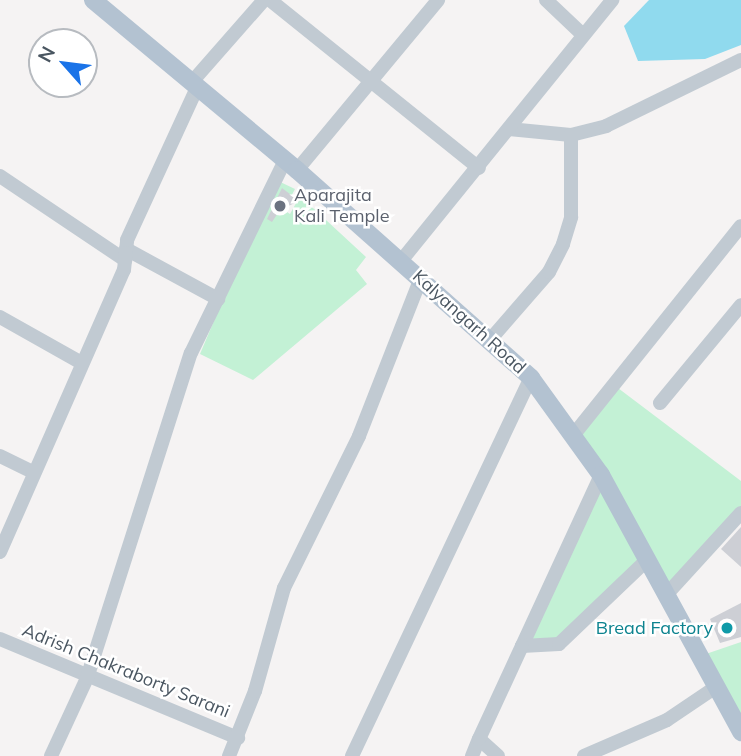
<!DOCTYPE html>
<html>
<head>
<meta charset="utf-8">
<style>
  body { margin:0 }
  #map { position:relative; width:741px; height:756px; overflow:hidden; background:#f5f3f3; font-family:Mulish,sans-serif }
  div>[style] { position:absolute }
  .green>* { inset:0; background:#c3f1d5 }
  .water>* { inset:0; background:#90daee }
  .building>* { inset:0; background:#cdcfd5 }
  .minor>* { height:14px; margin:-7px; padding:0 7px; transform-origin:7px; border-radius:7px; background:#c1cad2 }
  .major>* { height:18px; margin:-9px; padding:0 9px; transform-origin:9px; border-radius:9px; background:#b3c2d1 }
  .dots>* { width:19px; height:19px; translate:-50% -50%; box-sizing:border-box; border:4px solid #fff; border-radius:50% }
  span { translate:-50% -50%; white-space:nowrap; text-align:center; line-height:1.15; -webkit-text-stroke:5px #fff; paint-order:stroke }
  .worship-label { font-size:18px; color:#5b616d }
  .left { translate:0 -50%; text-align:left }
  .street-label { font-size:18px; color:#4a5661 }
  .culture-label { font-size:18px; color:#0d838f }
  .right { translate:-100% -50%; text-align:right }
  .north { position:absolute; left:28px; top:28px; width:70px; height:70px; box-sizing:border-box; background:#fff; border:2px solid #b7bbc0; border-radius:50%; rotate:298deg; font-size:19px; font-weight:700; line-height:28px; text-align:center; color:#4a5661 }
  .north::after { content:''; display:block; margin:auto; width:24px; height:32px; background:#1a73e8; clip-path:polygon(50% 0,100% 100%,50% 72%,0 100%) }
</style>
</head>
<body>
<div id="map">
  <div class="green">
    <div style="clip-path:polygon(274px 179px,295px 189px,284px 210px,290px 214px,300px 196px,366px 257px,356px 270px,367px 284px,253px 380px,200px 354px)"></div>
    <div style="clip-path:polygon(614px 385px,741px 481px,741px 507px,666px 595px,644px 555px,559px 640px,529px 642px,602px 481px,575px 433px)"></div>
    <div style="clip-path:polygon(741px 642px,741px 730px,700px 656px)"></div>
  </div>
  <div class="water">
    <div style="clip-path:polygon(649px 0,741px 0,741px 45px,705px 59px,638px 61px,624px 26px)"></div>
  </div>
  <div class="building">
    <div style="clip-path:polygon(282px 188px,299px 201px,280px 210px,272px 222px,267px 219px)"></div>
    <div style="clip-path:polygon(741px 527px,741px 567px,721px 549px)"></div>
    <div style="clip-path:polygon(741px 603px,741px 637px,720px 643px,710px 619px)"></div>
  </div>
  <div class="minor">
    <div style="left:270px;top:0;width:268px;rotate:38.8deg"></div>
    <div style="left:546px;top:0;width:50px;rotate:43.4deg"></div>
    <div style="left:191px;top:83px;width:111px;rotate:-48.7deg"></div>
    <div style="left:509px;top:129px;width:62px;rotate:5.5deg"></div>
    <div style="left:571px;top:135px;width:36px;rotate:-14deg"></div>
    <div style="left:606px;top:126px;width:150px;rotate:-26.1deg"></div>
    <div style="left:297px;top:170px;width:221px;rotate:-50.3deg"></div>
    <div style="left:0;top:176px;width:151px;rotate:33.9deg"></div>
    <div style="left:126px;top:249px;width:105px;rotate:28.5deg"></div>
    <div style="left:401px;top:261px;width:336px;rotate:-51deg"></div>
    <div style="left:0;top:317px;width:92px;rotate:29.4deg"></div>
    <div style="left:489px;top:341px;width:91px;rotate:-49deg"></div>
    <div style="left:549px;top:272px;width:31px;rotate:-63deg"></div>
    <div style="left:563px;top:244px;width:28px;rotate:-73deg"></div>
    <div style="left:571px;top:217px;width:82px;rotate:-90deg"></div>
    <div style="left:660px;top:403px;width:127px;rotate:-50.4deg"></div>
    <div style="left:575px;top:433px;width:265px;rotate:-51.3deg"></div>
    <div style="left:0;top:456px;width:37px;rotate:26deg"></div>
    <div style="left:601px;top:475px;width:188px;rotate:114.8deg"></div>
    <div style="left:522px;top:646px;width:37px;rotate:-3deg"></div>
    <div style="left:559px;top:644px;width:120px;rotate:-43.7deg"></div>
    <div style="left:0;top:552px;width:308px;rotate:-66.3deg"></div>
    <div style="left:124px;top:270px;width:30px;rotate:-84deg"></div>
    <div style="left:127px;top:240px;width:167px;rotate:-65.3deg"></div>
    <div style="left:666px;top:595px;width:111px;rotate:-47.6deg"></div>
    <div style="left:0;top:639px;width:258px;rotate:22.6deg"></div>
    <div style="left:51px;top:756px;width:86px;rotate:-65.2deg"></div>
    <div style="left:87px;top:678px;width:341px;rotate:-72.3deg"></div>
    <div style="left:191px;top:353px;width:215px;rotate:-64deg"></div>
    <div style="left:229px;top:756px;width:70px;rotate:-68.2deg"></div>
    <div style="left:255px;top:691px;width:107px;rotate:-74.3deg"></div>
    <div style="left:284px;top:588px;width:169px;rotate:-63.7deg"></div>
    <div style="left:359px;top:436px;width:168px;rotate:-68.6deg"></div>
    <div style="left:352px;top:756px;width:418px;rotate:-64.7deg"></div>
    <div style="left:472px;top:756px;width:18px;rotate:-68deg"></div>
    <div style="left:498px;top:756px;width:25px;rotate:-138deg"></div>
    <div style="left:479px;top:739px;width:102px;rotate:-65.2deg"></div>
    <div style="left:584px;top:756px;width:90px;rotate:-23.4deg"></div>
    <div style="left:667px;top:720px;width:59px;rotate:-34deg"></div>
  </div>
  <div class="major">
    <div style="left:93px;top:0;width:266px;rotate:39.8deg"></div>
    <div style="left:297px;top:170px;width:313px;rotate:41.6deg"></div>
    <div style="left:531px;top:378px;width:120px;rotate:54.2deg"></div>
    <div style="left:601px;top:475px;width:293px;rotate:61.4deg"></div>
  </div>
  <div class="dots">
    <div style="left:280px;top:206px;background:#6b7280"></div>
    <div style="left:727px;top:628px;background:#0f9aa8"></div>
  </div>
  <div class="worship-label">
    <span class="left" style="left:294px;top:206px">Aparajita<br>Kali Temple</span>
  </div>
  <div class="street-label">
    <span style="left:469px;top:322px;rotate:42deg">Kalyangarh Road</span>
    <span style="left:126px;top:671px;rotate:22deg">Adrish Chakraborty Sarani</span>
  </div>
  <div class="culture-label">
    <span class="right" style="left:713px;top:628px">Bread Factory</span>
  </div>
  <div class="north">N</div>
</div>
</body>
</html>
